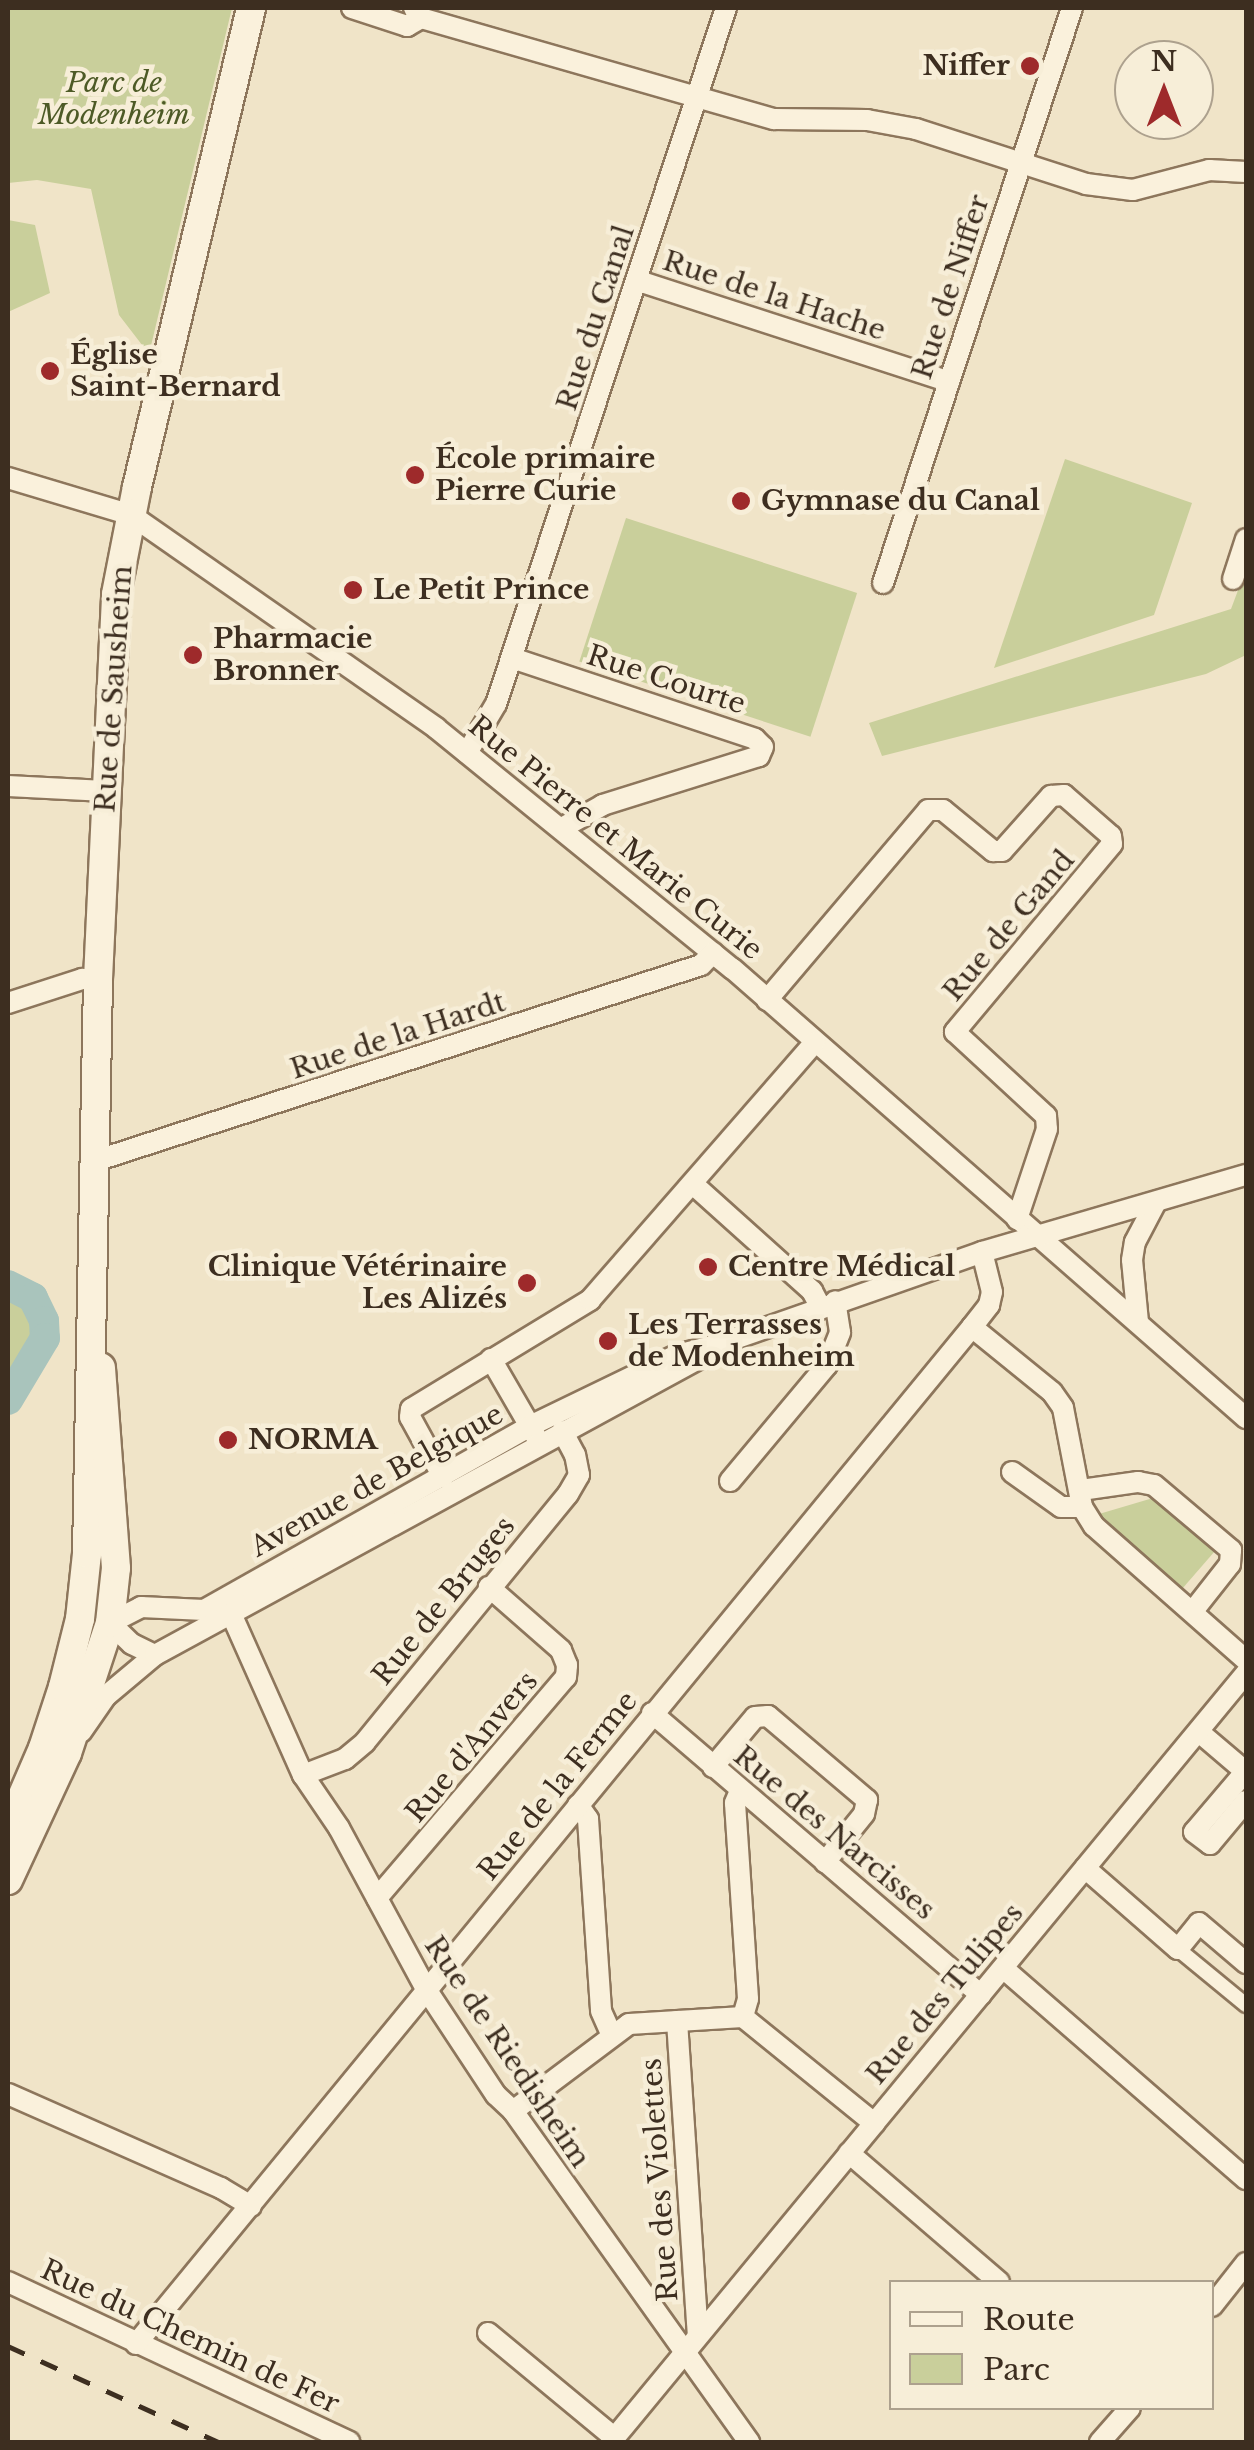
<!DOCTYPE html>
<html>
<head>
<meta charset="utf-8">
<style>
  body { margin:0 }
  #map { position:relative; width:1254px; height:2450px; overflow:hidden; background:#f0e4c8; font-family:"Libre Baskerville",serif }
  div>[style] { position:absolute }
  .green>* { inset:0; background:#c9cf9b; transform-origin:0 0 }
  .river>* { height:30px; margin:-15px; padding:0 15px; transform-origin:15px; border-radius:15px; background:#a9c4bc }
  .roads { filter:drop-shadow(2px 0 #8d765c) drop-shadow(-2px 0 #8d765c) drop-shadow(0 2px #8d765c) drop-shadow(0 -2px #8d765c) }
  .pedestrian>* { height:14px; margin:-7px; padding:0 7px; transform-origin:7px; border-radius:7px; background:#faf1dc }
  .minor>* { height:20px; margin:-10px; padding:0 10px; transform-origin:10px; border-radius:10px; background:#faf1dc }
  .secondary>* { height:28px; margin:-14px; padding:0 14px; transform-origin:14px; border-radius:14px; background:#faf1dc }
  .rail>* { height:5px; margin-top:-2.5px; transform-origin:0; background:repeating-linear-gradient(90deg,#3d2e20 0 18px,transparent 0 36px) }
  .dots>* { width:28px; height:28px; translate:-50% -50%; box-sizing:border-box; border:5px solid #f7eed8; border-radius:50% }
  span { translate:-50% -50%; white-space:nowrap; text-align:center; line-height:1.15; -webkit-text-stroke:9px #f7eed8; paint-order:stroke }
  .poi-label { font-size:28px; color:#3d2e20; font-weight:700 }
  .right { translate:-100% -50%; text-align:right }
  .left { translate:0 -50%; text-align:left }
  .park-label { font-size:28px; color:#4d5a26; font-style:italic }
  .street-label { font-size:28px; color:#3d2e20 }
  .frame { position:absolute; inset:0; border:10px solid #3d2e20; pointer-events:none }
  .legend { position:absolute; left:889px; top:2280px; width:325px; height:130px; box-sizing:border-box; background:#f7eed8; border:2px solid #ada18e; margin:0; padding:12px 18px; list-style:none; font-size:30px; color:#3d2e20 }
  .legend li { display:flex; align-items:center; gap:20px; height:50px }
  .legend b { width:50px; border:2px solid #ada18e }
  .north { position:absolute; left:1114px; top:40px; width:100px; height:100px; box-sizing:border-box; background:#f7eed8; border:2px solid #ada18e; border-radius:50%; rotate:0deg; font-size:28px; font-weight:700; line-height:40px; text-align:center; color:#3d2e20 }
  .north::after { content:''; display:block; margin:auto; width:35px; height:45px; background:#9e2a2b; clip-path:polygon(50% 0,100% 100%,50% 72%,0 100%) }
</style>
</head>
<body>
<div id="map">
  <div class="green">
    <div style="clip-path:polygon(8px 8px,232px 8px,149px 354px,119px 315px,91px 189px,37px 180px,8px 183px)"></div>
    <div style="clip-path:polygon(8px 220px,35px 225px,50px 293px,8px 312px)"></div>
    <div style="clip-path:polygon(1065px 459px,1192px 503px,1154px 615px,994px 668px)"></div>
    <div style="left:626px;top:518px;width:243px;height:151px;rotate:18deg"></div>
    <div style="clip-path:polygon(1246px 569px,1246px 655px,1206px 674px,882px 756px,869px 723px,1231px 609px)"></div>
    <div style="clip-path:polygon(8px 1297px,22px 1303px,37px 1337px,8px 1390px)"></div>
    <div style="clip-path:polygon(1153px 1498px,1215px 1551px,1182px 1589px,1099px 1514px)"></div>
  </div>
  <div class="river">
    <div style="left:8px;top:1285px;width:28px;rotate:27deg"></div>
    <div style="left:33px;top:1298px;width:25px;rotate:64deg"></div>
    <div style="left:44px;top:1321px;width:17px;rotate:87deg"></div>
    <div style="left:45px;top:1338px;width:72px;rotate:120.8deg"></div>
  </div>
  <div class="roads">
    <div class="pedestrian">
      <div style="left:1178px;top:1949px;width:88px;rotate:39.5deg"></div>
    </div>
    <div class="minor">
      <div style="left:352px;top:8px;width:58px;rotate:18.1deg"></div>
      <div style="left:407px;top:26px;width:16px;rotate:-30deg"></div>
      <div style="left:414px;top:8px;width:12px;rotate:55deg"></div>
      <div style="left:421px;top:18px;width:367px;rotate:16deg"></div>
      <div style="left:774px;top:119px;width:93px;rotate:0.6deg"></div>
      <div style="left:867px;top:120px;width:50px;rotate:10.4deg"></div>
      <div style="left:916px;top:129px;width:179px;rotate:17.9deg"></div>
      <div style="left:1086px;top:184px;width:47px;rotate:7.3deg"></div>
      <div style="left:1133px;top:190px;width:79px;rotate:-14.7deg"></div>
      <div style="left:1209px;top:170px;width:37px;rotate:3deg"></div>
      <div style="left:639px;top:281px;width:326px;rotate:18deg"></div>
      <div style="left:8px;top:478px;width:128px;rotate:16.7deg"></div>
      <div style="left:131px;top:515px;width:372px;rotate:34.9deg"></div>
      <div style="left:436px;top:728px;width:382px;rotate:39.1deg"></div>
      <div style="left:733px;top:969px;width:682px;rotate:41.19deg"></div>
      <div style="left:1233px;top:579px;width:42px;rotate:-72deg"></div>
      <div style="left:883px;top:583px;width:605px;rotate:-71.8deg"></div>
      <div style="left:512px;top:658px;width:256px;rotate:18.4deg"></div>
      <div style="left:755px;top:739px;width:11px;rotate:45deg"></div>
      <div style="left:763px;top:747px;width:10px;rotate:114deg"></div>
      <div style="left:759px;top:756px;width:164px;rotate:162.6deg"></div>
      <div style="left:603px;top:805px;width:47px;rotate:150.7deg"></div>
      <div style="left:467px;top:753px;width:57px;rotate:-59.4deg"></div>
      <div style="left:496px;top:704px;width:733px;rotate:-71.71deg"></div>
      <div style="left:8px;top:786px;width:97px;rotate:3deg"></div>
      <div style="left:767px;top:1000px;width:249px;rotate:-49.7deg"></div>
      <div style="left:928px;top:810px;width:15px"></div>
      <div style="left:943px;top:810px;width:65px;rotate:39.4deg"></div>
      <div style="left:993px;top:851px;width:9px"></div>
      <div style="left:1002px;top:851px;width:74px;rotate:-48.3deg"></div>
      <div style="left:1051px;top:796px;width:13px;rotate:-4deg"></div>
      <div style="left:1064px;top:795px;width:62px;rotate:41.1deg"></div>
      <div style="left:1111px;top:836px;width:8px;rotate:83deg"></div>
      <div style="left:1112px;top:844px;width:245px;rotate:129.9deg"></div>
      <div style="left:955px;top:1032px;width:124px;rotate:42.7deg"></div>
      <div style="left:1046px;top:1116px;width:13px;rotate:86deg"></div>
      <div style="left:1047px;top:1129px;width:95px;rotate:108.4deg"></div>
      <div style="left:8px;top:1003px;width:78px;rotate:-18deg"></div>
      <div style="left:82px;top:979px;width:16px"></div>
      <div style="left:95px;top:1161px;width:637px;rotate:-17.92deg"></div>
      <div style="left:701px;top:965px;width:17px;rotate:-45deg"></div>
      <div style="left:694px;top:1185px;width:159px;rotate:41.9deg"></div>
      <div style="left:812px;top:1291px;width:17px;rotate:62deg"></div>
      <div style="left:1138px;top:1322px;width:62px;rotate:-95.5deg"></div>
      <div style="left:1132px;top:1260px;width:18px;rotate:-81deg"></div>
      <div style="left:1135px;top:1242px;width:45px;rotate:-62.3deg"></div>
      <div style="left:972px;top:1327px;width:103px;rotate:39.1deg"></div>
      <div style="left:1052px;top:1392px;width:19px;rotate:55deg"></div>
      <div style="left:1063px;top:1408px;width:101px;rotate:79.1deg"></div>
      <div style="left:1082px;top:1507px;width:22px;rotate:58deg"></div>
      <div style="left:1094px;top:1526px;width:203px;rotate:41.4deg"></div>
      <div style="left:491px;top:1359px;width:88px;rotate:59.9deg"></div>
      <div style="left:1012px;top:1472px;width:60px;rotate:35.5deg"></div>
      <div style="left:1061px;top:1507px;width:21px"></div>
      <div style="left:443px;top:1477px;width:68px;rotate:-118.8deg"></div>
      <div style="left:410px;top:1417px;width:8px;rotate:-83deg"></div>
      <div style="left:411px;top:1409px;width:210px;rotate:-31.3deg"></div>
      <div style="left:590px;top:1300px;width:342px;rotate:-48.9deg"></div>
      <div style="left:730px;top:1481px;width:151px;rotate:-50.1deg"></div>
      <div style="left:827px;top:1365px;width:35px;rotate:-68deg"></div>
      <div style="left:840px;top:1332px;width:31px;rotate:-99deg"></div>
      <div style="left:1081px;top:1490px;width:58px;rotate:-8deg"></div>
      <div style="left:1138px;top:1482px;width:16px;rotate:11deg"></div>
      <div style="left:1154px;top:1485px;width:101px;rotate:40.2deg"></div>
      <div style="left:1231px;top:1550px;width:14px;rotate:94deg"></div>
      <div style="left:1230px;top:1564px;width:60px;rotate:128.2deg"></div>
      <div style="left:225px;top:1600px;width:192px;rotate:66deg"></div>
      <div style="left:303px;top:1775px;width:64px;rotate:55.8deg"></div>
      <div style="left:339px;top:1828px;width:183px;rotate:61.6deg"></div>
      <div style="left:426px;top:1989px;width:127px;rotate:56.6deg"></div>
      <div style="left:496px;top:2095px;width:23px;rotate:43deg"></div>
      <div style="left:513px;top:2111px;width:407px;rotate:54.5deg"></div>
      <div style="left:110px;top:1623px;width:35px;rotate:-27deg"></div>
      <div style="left:141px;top:1607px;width:63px;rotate:2.7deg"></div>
      <div style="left:204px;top:1610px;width:374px;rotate:-29.4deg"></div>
      <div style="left:530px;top:1426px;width:163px;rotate:-25.8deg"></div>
      <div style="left:677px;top:1355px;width:44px;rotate:-14.3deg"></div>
      <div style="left:720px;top:1344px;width:278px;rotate:-19.3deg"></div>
      <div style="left:982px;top:1252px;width:275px;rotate:-16.3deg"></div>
      <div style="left:110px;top:1623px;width:30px;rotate:44deg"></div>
      <div style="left:132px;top:1644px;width:25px;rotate:26deg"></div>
      <div style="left:652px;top:1713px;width:433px;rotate:40.6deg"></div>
      <div style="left:81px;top:1732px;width:44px;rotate:-55.2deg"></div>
      <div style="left:106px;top:1696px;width:64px;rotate:-39.9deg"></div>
      <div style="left:155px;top:1655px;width:623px;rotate:-28.58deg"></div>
      <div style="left:1199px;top:1732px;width:62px;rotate:40.4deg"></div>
      <div style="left:713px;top:1767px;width:65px;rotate:-50deg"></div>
      <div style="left:755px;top:1717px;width:13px;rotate:-4deg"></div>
      <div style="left:768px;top:1716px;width:130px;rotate:40.3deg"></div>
      <div style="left:867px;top:1800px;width:14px;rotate:102deg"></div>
      <div style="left:864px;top:1814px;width:62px;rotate:129.1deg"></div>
      <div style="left:1246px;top:1771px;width:80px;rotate:130.4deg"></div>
      <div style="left:1194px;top:1832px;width:20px;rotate:37deg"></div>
      <div style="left:1210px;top:1844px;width:56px;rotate:-50.1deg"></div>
      <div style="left:303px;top:1775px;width:45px;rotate:-20.9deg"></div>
      <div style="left:345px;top:1759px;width:26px;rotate:-40deg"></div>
      <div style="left:365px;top:1742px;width:320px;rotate:-50.7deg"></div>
      <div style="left:568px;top:1494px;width:22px;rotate:-60deg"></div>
      <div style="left:579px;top:1475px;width:20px;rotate:-101deg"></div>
      <div style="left:575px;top:1455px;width:27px;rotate:-118deg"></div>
      <div style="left:740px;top:1791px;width:13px;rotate:113deg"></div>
      <div style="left:735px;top:1803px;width:196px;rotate:86.2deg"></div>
      <div style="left:748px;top:1999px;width:19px;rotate:106deg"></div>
      <div style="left:578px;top:1805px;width:17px;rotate:54deg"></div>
      <div style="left:588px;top:1819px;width:192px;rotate:86.1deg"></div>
      <div style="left:601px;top:2011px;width:24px;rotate:66deg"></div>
      <div style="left:1085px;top:1868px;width:123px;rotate:41.1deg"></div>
      <div style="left:1178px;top:1949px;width:33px;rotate:-51deg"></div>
      <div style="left:1199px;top:1923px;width:62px;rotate:40.4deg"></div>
      <div style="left:377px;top:1898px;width:291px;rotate:-49.5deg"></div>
      <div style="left:566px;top:1677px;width:12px;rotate:-85deg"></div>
      <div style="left:567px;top:1665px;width:16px;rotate:-112deg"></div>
      <div style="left:561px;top:1650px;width:96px;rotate:-138.8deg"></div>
      <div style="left:1003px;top:1968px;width:322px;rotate:41deg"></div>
      <div style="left:677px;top:2021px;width:314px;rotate:86.2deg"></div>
      <div style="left:8px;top:2094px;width:233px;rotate:23.8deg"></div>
      <div style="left:221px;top:2188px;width:35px;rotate:31deg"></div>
      <div style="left:513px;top:2111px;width:145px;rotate:-36.9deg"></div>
      <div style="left:629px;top:2024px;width:114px;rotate:-3.5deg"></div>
      <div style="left:743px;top:2017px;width:169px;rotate:39deg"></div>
      <div style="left:849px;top:2153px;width:198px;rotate:40.7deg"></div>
      <div style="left:8px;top:2282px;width:377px;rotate:25.1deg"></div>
      <div style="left:1212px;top:2306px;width:55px;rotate:-51.7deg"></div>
      <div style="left:488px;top:2333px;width:165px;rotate:39.6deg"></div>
      <div style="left:136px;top:2344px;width:1317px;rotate:-50.58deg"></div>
      <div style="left:972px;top:1327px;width:28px;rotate:-52deg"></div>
      <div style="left:989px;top:1305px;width:13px;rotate:-77deg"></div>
      <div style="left:992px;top:1292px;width:41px;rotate:-104deg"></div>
      <div style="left:611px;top:2442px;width:997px;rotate:-50.45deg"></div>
      <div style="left:1100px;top:2442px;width:45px;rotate:-48.6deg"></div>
    </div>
    <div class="secondary">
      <div style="left:8px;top:1829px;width:88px;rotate:-66.6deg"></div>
      <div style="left:43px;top:1748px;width:64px;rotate:-71.8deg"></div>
      <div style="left:63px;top:1687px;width:70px;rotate:-76deg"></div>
      <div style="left:80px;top:1619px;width:65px;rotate:-83.9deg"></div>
      <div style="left:87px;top:1554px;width:575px;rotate:-88.9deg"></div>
      <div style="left:98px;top:979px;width:385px;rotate:-87.3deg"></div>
      <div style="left:116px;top:594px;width:109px;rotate:-78.9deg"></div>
      <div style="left:137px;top:487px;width:492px;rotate:-76.6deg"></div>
      <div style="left:8px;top:1880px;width:140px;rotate:-65.1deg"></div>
      <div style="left:67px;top:1753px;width:137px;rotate:-71.7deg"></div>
      <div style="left:110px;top:1623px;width:55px;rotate:-83.8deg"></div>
      <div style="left:116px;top:1568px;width:201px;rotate:-94.3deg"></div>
    </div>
  </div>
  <div class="rail">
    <div style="left:8px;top:2346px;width:232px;rotate:24.5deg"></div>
  </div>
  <div class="dots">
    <div style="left:1030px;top:66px;background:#9e2a2b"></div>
    <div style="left:50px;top:371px;background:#9e2a2b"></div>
    <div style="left:415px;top:475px;background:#9e2a2b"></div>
    <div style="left:741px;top:501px;background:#9e2a2b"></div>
    <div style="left:353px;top:590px;background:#9e2a2b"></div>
    <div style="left:193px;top:655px;background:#9e2a2b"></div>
    <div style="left:708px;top:1267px;background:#9e2a2b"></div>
    <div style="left:527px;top:1283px;background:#9e2a2b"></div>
    <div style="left:608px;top:1341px;background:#9e2a2b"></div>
    <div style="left:228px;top:1440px;background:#9e2a2b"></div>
  </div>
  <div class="poi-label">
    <span class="right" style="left:1010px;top:66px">Niffer</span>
    <span class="left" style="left:70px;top:371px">Église<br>Saint-Bernard</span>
    <span class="left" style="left:435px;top:475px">École primaire<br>Pierre Curie</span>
    <span class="left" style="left:761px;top:501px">Gymnase du Canal</span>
    <span class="left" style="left:373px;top:590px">Le Petit Prince</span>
    <span class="left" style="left:213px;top:655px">Pharmacie<br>Bronner</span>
    <span class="right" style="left:507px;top:1283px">Clinique Vétérinaire<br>Les Alizés</span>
    <span class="left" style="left:728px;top:1267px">Centre Médical</span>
    <span class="left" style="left:628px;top:1341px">Les Terrasses<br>de Modenheim</span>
    <span class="left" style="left:248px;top:1440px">NORMA</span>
  </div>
  <div class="park-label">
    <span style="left:114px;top:99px">Parc de<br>Modenheim</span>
  </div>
  <div class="street-label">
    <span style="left:951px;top:287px;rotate:-72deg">Rue de Niffer</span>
    <span style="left:774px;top:296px;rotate:18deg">Rue de la Hache</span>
    <span style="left:596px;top:318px;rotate:-72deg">Rue du Canal</span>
    <span style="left:666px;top:680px;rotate:18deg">Rue Courte</span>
    <span style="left:114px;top:689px;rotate:-86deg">Rue de Sausheim</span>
    <span style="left:615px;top:838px;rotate:39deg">Rue Pierre et Marie Curie</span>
    <span style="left:1009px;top:926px;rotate:-50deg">Rue de Gand</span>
    <span style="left:398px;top:1036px;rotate:-18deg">Rue de la Hardt</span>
    <span style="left:377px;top:1481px;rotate:-29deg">Avenue de Belgique</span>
    <span style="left:444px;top:1601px;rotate:-51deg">Rue de Bruges</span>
    <span style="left:472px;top:1747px;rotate:-50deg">Rue d'Anvers</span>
    <span style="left:558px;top:1786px;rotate:-51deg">Rue de la Ferme</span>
    <span style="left:834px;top:1833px;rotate:40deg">Rue des Narcisses</span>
    <span style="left:945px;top:1994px;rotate:-50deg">Rue des Tulipes</span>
    <span style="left:507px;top:2052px;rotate:56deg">Rue de Riedisheim</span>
    <span style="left:660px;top:2180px;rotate:-94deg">Rue des Violettes</span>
    <span style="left:190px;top:2337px;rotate:25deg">Rue du Chemin de Fer</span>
  </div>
  <div class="frame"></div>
  <ul class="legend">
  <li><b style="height:12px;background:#faf1dc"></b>Route</li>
  <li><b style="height:28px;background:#c9cf9b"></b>Parc</li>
  </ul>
  <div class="north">N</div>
</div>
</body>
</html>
